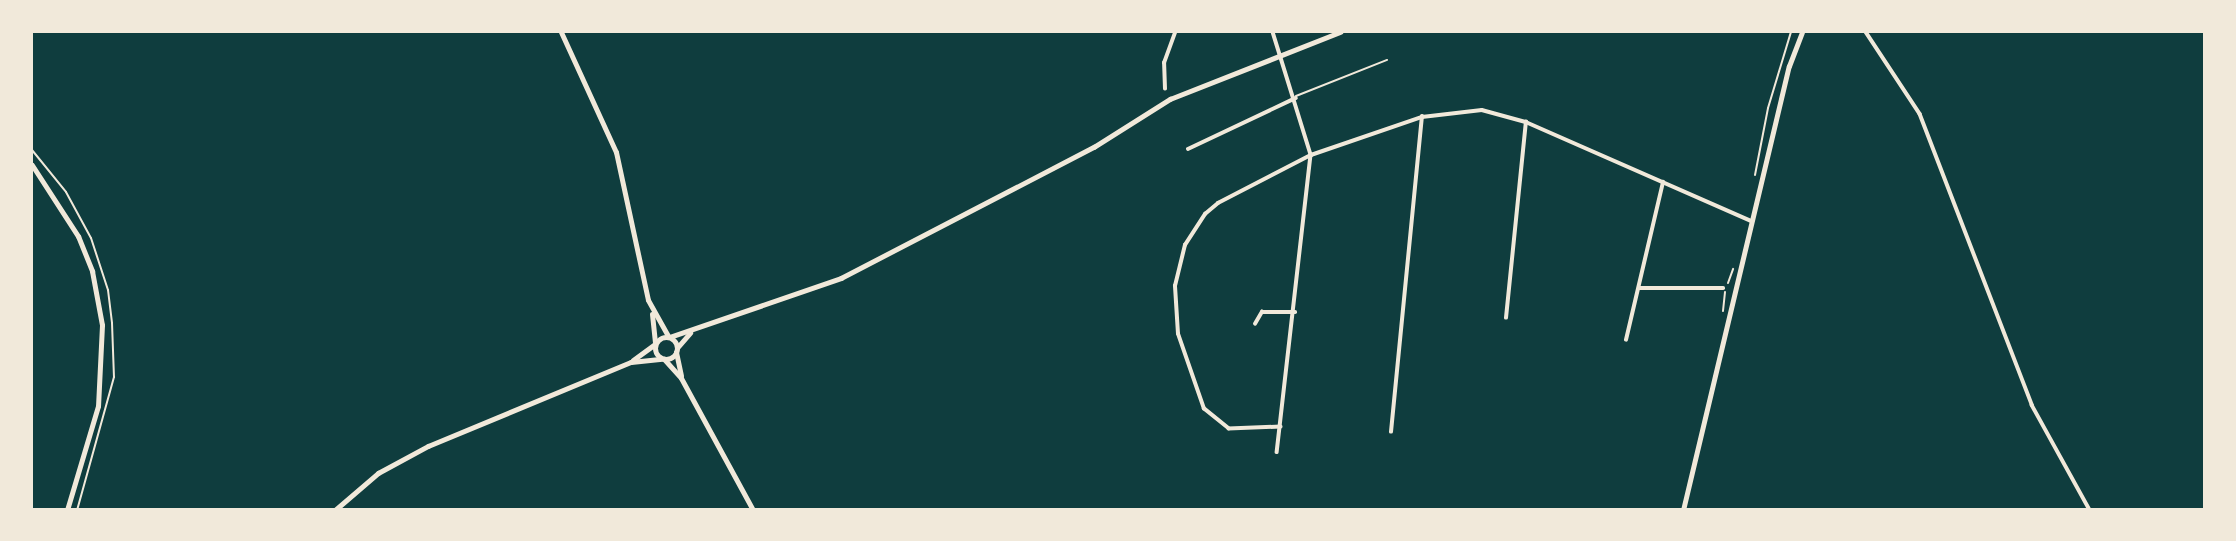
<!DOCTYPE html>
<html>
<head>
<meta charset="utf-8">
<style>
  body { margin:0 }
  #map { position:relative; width:2236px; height:541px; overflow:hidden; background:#0f3d3e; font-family:"Alegreya Sans",sans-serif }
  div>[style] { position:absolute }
  .path>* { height:2px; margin:-1px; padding:0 1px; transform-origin:1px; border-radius:1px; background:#f1e9da }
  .service>* { height:2px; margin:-1px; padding:0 1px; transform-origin:1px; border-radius:1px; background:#f1e9da }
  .minor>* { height:3.5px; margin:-1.75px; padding:0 1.75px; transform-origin:1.75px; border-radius:1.75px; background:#f1e9da }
  .tertiary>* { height:4.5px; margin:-2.25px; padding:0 2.25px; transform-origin:2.25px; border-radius:2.25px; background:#f1e9da }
  .secondary>* { height:5px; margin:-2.5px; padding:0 2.5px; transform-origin:2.5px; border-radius:2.5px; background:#f1e9da }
  .secondary>.ring { margin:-2.5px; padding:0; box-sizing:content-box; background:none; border:5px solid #f1e9da; border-radius:50% }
  span { translate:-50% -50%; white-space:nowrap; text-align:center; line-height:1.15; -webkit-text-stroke:5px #f1e9da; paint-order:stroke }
  .frame { position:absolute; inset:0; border:33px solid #f1e9da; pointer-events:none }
</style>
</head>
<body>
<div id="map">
  <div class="path">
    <div style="left:32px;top:150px;width:54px;rotate:51deg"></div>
    <div style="left:66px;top:192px;width:52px;rotate:61.5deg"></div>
    <div style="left:91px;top:238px;width:55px;rotate:71.9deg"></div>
    <div style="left:108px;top:290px;width:33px;rotate:83deg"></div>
    <div style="left:112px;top:323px;width:54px;rotate:87.9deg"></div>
    <div style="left:114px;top:377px;width:138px;rotate:105.5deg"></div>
    <div style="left:1755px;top:175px;width:68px;rotate:-79deg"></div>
    <div style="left:1768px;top:108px;width:79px;rotate:-73.2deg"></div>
    <div style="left:1728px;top:283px;width:15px;rotate:-70deg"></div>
    <div style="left:1723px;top:311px;width:19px;rotate:-84deg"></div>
  </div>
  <div class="service">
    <div style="left:1296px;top:96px;width:98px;rotate:-21.6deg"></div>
  </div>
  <div class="minor">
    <div style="left:1273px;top:32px;width:129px;rotate:72.8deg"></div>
    <div style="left:1311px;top:155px;width:299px;rotate:96.5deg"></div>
    <div style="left:1866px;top:32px;width:98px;rotate:56.6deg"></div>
    <div style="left:1920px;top:114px;width:312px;rotate:68.9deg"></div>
    <div style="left:2032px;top:405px;width:120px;rotate:61.1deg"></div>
    <div style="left:1165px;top:89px;width:26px;rotate:-92deg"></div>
    <div style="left:1164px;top:63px;width:33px;rotate:-70deg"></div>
    <div style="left:1188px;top:149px;width:119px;rotate:-25.3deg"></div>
    <div style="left:1639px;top:288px;width:84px"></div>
    <div style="left:1506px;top:318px;width:197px;rotate:-84.2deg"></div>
    <div style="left:1255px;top:324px;width:14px;rotate:-60deg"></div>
    <div style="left:1262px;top:312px;width:33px"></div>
    <div style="left:1626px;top:340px;width:162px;rotate:-76.8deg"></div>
    <div style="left:1281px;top:427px;width:52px;rotate:177.8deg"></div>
    <div style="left:1229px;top:429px;width:32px;rotate:-141deg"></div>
    <div style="left:1204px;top:409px;width:79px;rotate:-109.1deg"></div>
    <div style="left:1178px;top:334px;width:48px;rotate:-93.6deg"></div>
    <div style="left:1175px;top:286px;width:42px;rotate:-76.3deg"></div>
    <div style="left:1185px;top:245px;width:37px;rotate:-57deg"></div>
    <div style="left:1205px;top:214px;width:17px;rotate:-40deg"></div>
    <div style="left:1218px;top:203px;width:105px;rotate:-27.3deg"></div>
    <div style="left:1311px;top:155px;width:117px;rotate:-18.9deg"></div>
    <div style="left:1422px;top:117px;width:60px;rotate:-6.7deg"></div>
    <div style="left:1482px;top:110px;width:46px;rotate:15.3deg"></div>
    <div style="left:1526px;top:122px;width:246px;rotate:23.7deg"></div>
    <div style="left:1391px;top:432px;width:317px;rotate:-84.4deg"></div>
  </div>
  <div class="tertiary">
    <div style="left:670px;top:337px;width:181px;rotate:-19deg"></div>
    <div style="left:841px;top:278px;width:285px;rotate:-27.4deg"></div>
    <div style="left:1094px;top:147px;width:90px;rotate:-32.3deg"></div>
    <div style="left:1170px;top:99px;width:183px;rotate:-21.5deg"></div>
    <div style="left:677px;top:348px;width:20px;rotate:-49deg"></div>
  </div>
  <div class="secondary">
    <div style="left:561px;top:32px;width:132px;rotate:65.4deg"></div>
    <div style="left:616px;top:152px;width:151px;rotate:77.8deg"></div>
    <div style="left:648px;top:300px;width:41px;rotate:60.9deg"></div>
    <div style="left:32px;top:165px;width:85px;rotate:57.1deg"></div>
    <div style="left:78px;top:236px;width:38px;rotate:68deg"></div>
    <div style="left:92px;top:271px;width:55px;rotate:79.5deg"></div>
    <div style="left:102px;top:325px;width:81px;rotate:92.8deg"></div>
    <div style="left:98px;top:406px;width:109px;rotate:106.6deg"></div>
    <div style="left:652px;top:314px;width:28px;rotate:84deg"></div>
    <div class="ring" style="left:655px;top:337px;width:17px;height:17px"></div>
    <div style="left:676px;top:352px;width:24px;rotate:78deg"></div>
    <div style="left:664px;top:359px;width:25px;rotate:48deg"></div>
    <div style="left:681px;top:378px;width:150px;rotate:61.4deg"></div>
    <div style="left:633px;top:360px;width:27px;rotate:-36deg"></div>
    <div style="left:335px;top:510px;width:57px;rotate:-40.7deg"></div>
    <div style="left:378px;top:473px;width:57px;rotate:-28.4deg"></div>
    <div style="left:428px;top:446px;width:220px;rotate:-22.5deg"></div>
    <div style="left:631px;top:362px;width:31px;rotate:-6deg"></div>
    <div style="left:1683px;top:510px;width:456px;rotate:-76.6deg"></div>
    <div style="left:1789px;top:66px;width:36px;rotate:-69deg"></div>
  </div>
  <div class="frame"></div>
</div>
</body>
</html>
